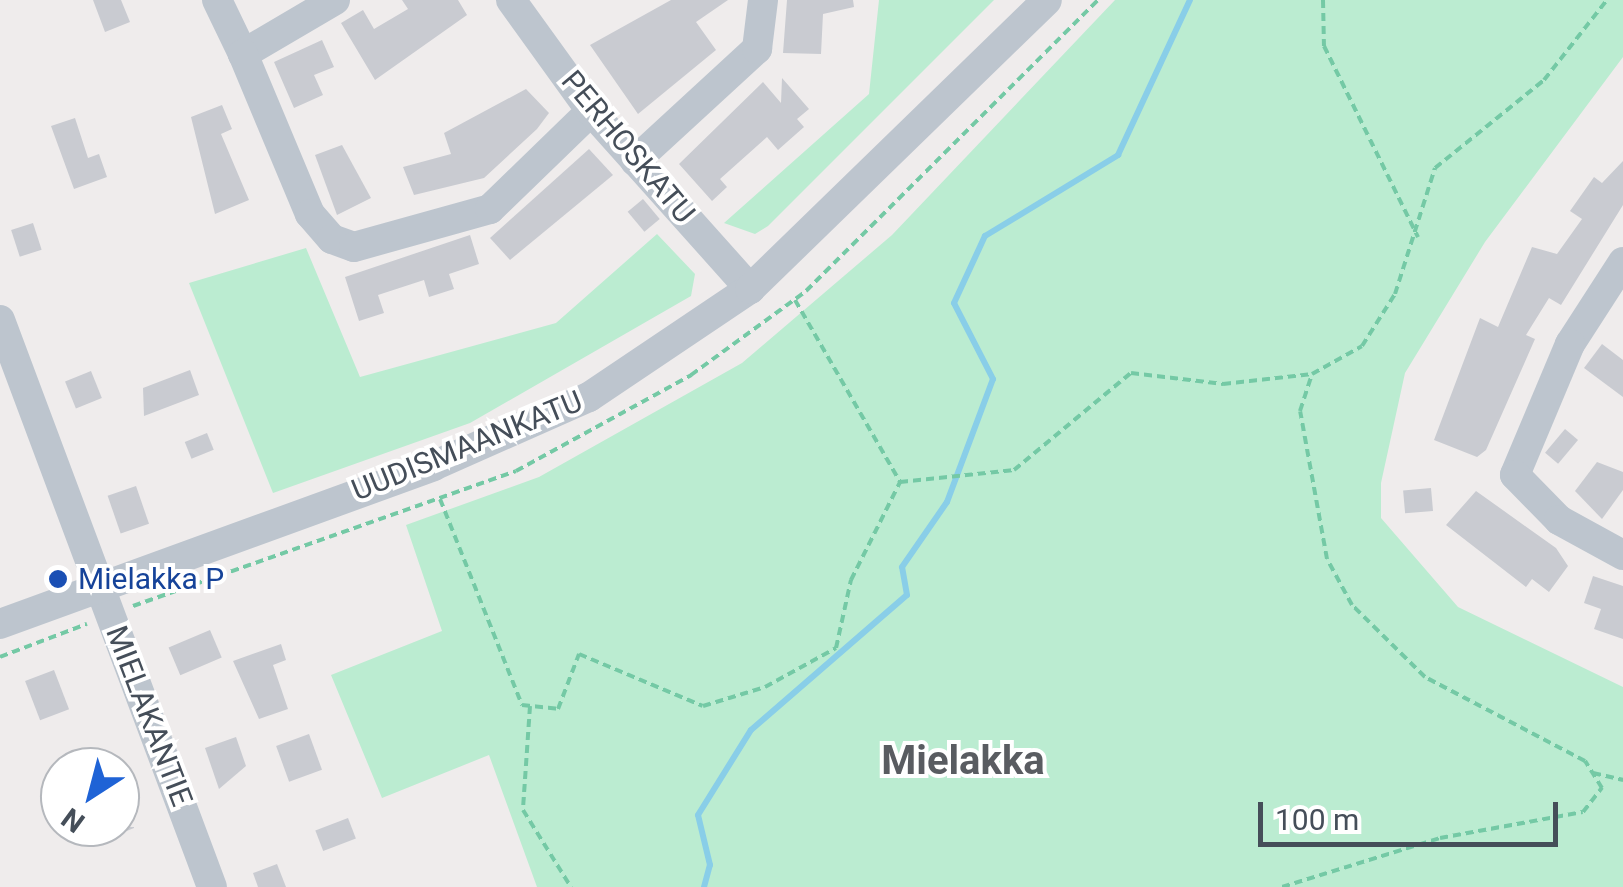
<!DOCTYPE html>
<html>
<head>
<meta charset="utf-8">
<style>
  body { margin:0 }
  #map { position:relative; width:1623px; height:887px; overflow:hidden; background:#efecec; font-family:Roboto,sans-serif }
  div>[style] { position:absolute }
  .green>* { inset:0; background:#bbecd1 }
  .stream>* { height:6px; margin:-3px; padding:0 3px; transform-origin:3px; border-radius:3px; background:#89cee8 }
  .building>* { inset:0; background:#c9cbd1; transform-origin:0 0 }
  .path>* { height:4px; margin-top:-2px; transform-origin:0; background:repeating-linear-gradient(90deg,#74c9a5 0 8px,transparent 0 13px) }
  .minor>* { height:30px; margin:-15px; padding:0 15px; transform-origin:15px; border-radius:15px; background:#bdc5ce }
  .dots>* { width:28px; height:28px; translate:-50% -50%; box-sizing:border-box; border:5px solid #fff; border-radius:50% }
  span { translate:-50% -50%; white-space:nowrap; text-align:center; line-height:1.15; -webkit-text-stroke:8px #fff; paint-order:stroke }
  .street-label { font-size:30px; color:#454e59 }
  .transit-label { font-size:30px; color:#164399 }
  .left { translate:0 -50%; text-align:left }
  .district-label { font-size:40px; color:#595c61; font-weight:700 }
  .north { position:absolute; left:40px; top:747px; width:100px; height:100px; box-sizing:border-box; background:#fff; border:2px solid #b5b8bd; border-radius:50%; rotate:216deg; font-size:28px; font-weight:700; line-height:40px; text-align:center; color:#454e59 }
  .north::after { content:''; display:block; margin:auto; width:35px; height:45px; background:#1f63d6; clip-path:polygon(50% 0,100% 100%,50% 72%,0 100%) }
  .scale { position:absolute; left:1258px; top:802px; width:300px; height:45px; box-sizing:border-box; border:5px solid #454e59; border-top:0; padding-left:12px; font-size:30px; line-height:35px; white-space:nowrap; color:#454e59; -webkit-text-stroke:8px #fff; paint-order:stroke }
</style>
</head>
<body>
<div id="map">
  <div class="green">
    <div style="clip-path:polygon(879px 0,994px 0,768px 226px,755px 234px,724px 223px,869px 94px)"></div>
    <div style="clip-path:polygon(1115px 0,1623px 0,1623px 57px,1485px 242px,1405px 373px,1381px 483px,1381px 518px,1458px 607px,1623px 687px,1623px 887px,537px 887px,489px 755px,382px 798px,331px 675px,442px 631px,406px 525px,539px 477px,742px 363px,892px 235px)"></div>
    <div style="clip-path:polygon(657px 234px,695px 274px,691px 296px,470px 423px,273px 493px,189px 283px,306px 248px,360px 377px,556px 323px)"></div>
  </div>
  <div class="stream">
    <div style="left:704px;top:887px;width:23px;rotate:-75deg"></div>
    <div style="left:710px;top:865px;width:51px;rotate:-103.5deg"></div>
    <div style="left:698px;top:815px;width:100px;rotate:-58.1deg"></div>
    <div style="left:751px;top:730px;width:206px;rotate:-40.9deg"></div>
    <div style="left:907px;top:595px;width:28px;rotate:-100deg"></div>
    <div style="left:902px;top:567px;width:79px;rotate:-55.3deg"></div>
    <div style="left:947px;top:502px;width:131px;rotate:-69.5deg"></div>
    <div style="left:993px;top:379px;width:85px;rotate:-117.2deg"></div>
    <div style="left:954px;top:303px;width:74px;rotate:-65.2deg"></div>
    <div style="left:985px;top:236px;width:156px;rotate:-31.3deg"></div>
    <div style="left:1118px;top:155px;width:171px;rotate:-65.1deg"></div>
  </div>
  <div class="building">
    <div style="clip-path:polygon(93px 0,121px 0,130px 22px,105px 32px)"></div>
    <div style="clip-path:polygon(402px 0,458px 0,467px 15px,375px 80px,341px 23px,363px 10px,374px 29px,408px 9px)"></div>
    <div style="clip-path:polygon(671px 0,728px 0,696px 22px,716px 50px,638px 114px,590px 45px)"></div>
    <div style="clip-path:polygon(787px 0,853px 0,854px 7px,823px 14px,821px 54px,783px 53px)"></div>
    <div style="clip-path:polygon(322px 40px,334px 67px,314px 75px,323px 95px,294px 108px,274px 62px)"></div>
    <div style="clip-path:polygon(782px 78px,809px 109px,797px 119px,804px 127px,778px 150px,767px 137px,720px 179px,727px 187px,712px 201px,679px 164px,763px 82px,781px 103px)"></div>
    <div style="clip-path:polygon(526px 89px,549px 113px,537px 129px,484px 178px,414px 195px,403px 167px,451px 154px,444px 133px)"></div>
    <div style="clip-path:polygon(222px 105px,232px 129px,221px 134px,249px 200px,215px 214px,191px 117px)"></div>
    <div style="clip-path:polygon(75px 118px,88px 158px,99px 154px,107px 177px,74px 189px,51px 126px)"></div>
    <div style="clip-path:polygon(342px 145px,371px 198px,337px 215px,315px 155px)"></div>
    <div style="clip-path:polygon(589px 149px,613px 175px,510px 260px,490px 238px)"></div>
    <div style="clip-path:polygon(1623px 161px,1623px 205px,1561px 305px,1549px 298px,1526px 335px,1535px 339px,1486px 450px,1477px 457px,1434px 440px,1480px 318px,1498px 327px,1532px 247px,1557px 254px,1582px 219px,1570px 211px,1594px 177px,1602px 183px)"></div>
    <div style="left:643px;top:199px;width:26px;height:20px;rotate:50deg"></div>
    <div style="left:33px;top:223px;width:28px;height:23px;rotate:72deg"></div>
    <div style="clip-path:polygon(470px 235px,479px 264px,449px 274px,454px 289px,429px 297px,424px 280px,378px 295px,384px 313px,359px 321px,345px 277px)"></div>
    <div style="clip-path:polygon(1602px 344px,1623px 360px,1623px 397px,1584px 368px)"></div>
    <div style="clip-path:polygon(190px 370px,199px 395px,144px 416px,143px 388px)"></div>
    <div style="left:91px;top:371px;width:29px;height:28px;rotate:68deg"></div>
    <div style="left:1565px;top:429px;width:17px;height:31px;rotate:40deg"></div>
    <div style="left:207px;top:433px;width:18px;height:24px;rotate:68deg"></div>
    <div style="clip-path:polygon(1597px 462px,1623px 472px,1623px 490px,1602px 519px,1575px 491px)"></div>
    <div style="left:136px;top:486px;width:40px;height:30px;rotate:71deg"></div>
    <div style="left:1431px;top:488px;width:23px;height:28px;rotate:85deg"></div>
    <div style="clip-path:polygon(1476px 491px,1556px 548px,1568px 566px,1549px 592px,1532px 579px,1526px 587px,1446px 525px)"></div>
    <div style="clip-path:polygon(1593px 576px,1623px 586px,1623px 639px,1594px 629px,1601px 609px,1584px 603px)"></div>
    <div style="left:210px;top:630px;width:30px;height:45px;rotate:67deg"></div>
    <div style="clip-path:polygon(281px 644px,286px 660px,273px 665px,288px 709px,259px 719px,233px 661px)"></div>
    <div style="left:54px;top:670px;width:42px;height:31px;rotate:69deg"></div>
    <div style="left:309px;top:734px;width:38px;height:35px;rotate:70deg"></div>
    <div style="clip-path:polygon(236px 737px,246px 766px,219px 789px,205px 748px)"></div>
    <div style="left:348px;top:818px;width:22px;height:35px;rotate:69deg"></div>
    <div style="clip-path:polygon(85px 827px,134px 827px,134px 828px,92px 845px)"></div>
    <div style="clip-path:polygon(277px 864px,286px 887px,258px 887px,253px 873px)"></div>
  </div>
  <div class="path">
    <div style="left:1323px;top:0;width:46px;rotate:88.8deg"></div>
    <div style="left:1324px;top:46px;width:213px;rotate:63.8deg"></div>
    <div style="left:795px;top:300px;width:210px;rotate:60deg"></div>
    <div style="left:440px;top:499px;width:222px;rotate:68.3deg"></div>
    <div style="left:522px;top:705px;width:36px;rotate:6deg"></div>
    <div style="left:558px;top:709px;width:59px;rotate:-69.1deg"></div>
    <div style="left:579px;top:654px;width:134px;rotate:22.8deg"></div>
    <div style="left:703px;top:706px;width:65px;rotate:-17deg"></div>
    <div style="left:765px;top:687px;width:81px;rotate:-28.8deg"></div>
    <div style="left:836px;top:648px;width:70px;rotate:-77.6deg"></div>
    <div style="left:851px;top:580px;width:110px;rotate:-63.4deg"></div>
    <div style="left:900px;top:482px;width:115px;rotate:-6deg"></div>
    <div style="left:1014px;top:470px;width:152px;rotate:-39.7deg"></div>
    <div style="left:1131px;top:373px;width:93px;rotate:6.8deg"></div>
    <div style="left:1223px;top:384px;width:90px;rotate:-6.4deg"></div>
    <div style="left:1312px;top:374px;width:57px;rotate:-29.2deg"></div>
    <div style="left:1362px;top:346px;width:62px;rotate:-57.6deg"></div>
    <div style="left:1395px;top:294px;width:132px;rotate:-72.4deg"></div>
    <div style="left:1435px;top:168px;width:140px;rotate:-38.9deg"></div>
    <div style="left:1544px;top:80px;width:102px;rotate:-51.8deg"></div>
    <div style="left:133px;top:606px;width:406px;rotate:-19.4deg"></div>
    <div style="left:516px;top:471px;width:200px;rotate:-28.7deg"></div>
    <div style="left:691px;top:375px;width:142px;rotate:-36.1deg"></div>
    <div style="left:806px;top:291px;width:412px;rotate:-44.9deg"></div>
    <div style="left:0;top:657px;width:93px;rotate:-20.8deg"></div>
    <div style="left:530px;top:706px;width:104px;rotate:93.9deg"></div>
    <div style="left:523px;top:810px;width:91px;rotate:58.1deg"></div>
    <div style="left:1593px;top:773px;width:31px;rotate:13deg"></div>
    <div style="left:1282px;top:887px;width:165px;rotate:-17.2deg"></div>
    <div style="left:1440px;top:838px;width:145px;rotate:-10.3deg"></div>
    <div style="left:1583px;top:812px;width:31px;rotate:-52deg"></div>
    <div style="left:1602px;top:788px;width:32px;rotate:-122deg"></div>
    <div style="left:1585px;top:761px;width:181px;rotate:-152.3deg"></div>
    <div style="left:1425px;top:677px;width:103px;rotate:-135.4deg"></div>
    <div style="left:1352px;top:605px;width:52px;rotate:-118.5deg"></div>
    <div style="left:1327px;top:559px;width:150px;rotate:-100.3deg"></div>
    <div style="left:1300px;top:411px;width:39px;rotate:-72deg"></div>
  </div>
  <div class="minor">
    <div style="left:217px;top:0;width:60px;rotate:64.3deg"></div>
    <div style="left:335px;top:0;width:107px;rotate:149.6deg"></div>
    <div style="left:243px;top:54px;width:173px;rotate:67.3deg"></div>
    <div style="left:310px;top:214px;width:33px;rotate:49deg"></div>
    <div style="left:332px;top:239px;width:23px;rotate:20deg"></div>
    <div style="left:354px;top:247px;width:141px;rotate:-15.6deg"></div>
    <div style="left:490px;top:209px;width:141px;rotate:-44.1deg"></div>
    <div style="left:511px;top:0;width:137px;rotate:54.2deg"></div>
    <div style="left:591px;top:111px;width:239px;rotate:48.2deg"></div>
    <div style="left:635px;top:161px;width:166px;rotate:-42.6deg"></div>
    <div style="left:757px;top:49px;width:49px;rotate:-83deg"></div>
    <div style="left:1623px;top:262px;width:98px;rotate:122.9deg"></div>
    <div style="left:1570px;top:344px;width:142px;rotate:112.8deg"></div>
    <div style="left:1515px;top:475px;width:63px;rotate:45.6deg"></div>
    <div style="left:1559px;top:520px;width:73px;rotate:28.7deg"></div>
    <div style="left:0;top:320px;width:605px;rotate:69.5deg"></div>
    <div style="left:0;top:624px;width:461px;rotate:-20deg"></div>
    <div style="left:433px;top:466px;width:171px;rotate:-23.9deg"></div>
    <div style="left:589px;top:397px;width:194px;rotate:-33.9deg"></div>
    <div style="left:750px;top:289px;width:414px;rotate:-44.2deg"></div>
  </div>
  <div class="dots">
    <div style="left:58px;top:579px;background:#1a4fb4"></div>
  </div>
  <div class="street-label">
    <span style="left:628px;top:147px;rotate:50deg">PERHOSKATU</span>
    <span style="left:467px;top:446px;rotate:-22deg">UUDISMAANKATU</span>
    <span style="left:149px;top:716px;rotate:69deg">MIELAKANTIE</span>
  </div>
  <div class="transit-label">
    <span class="left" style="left:78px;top:579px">Mielakka P</span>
  </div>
  <div class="district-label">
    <span style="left:963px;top:761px">Mielakka</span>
  </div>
  <div class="north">N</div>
  <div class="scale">100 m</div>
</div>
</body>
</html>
